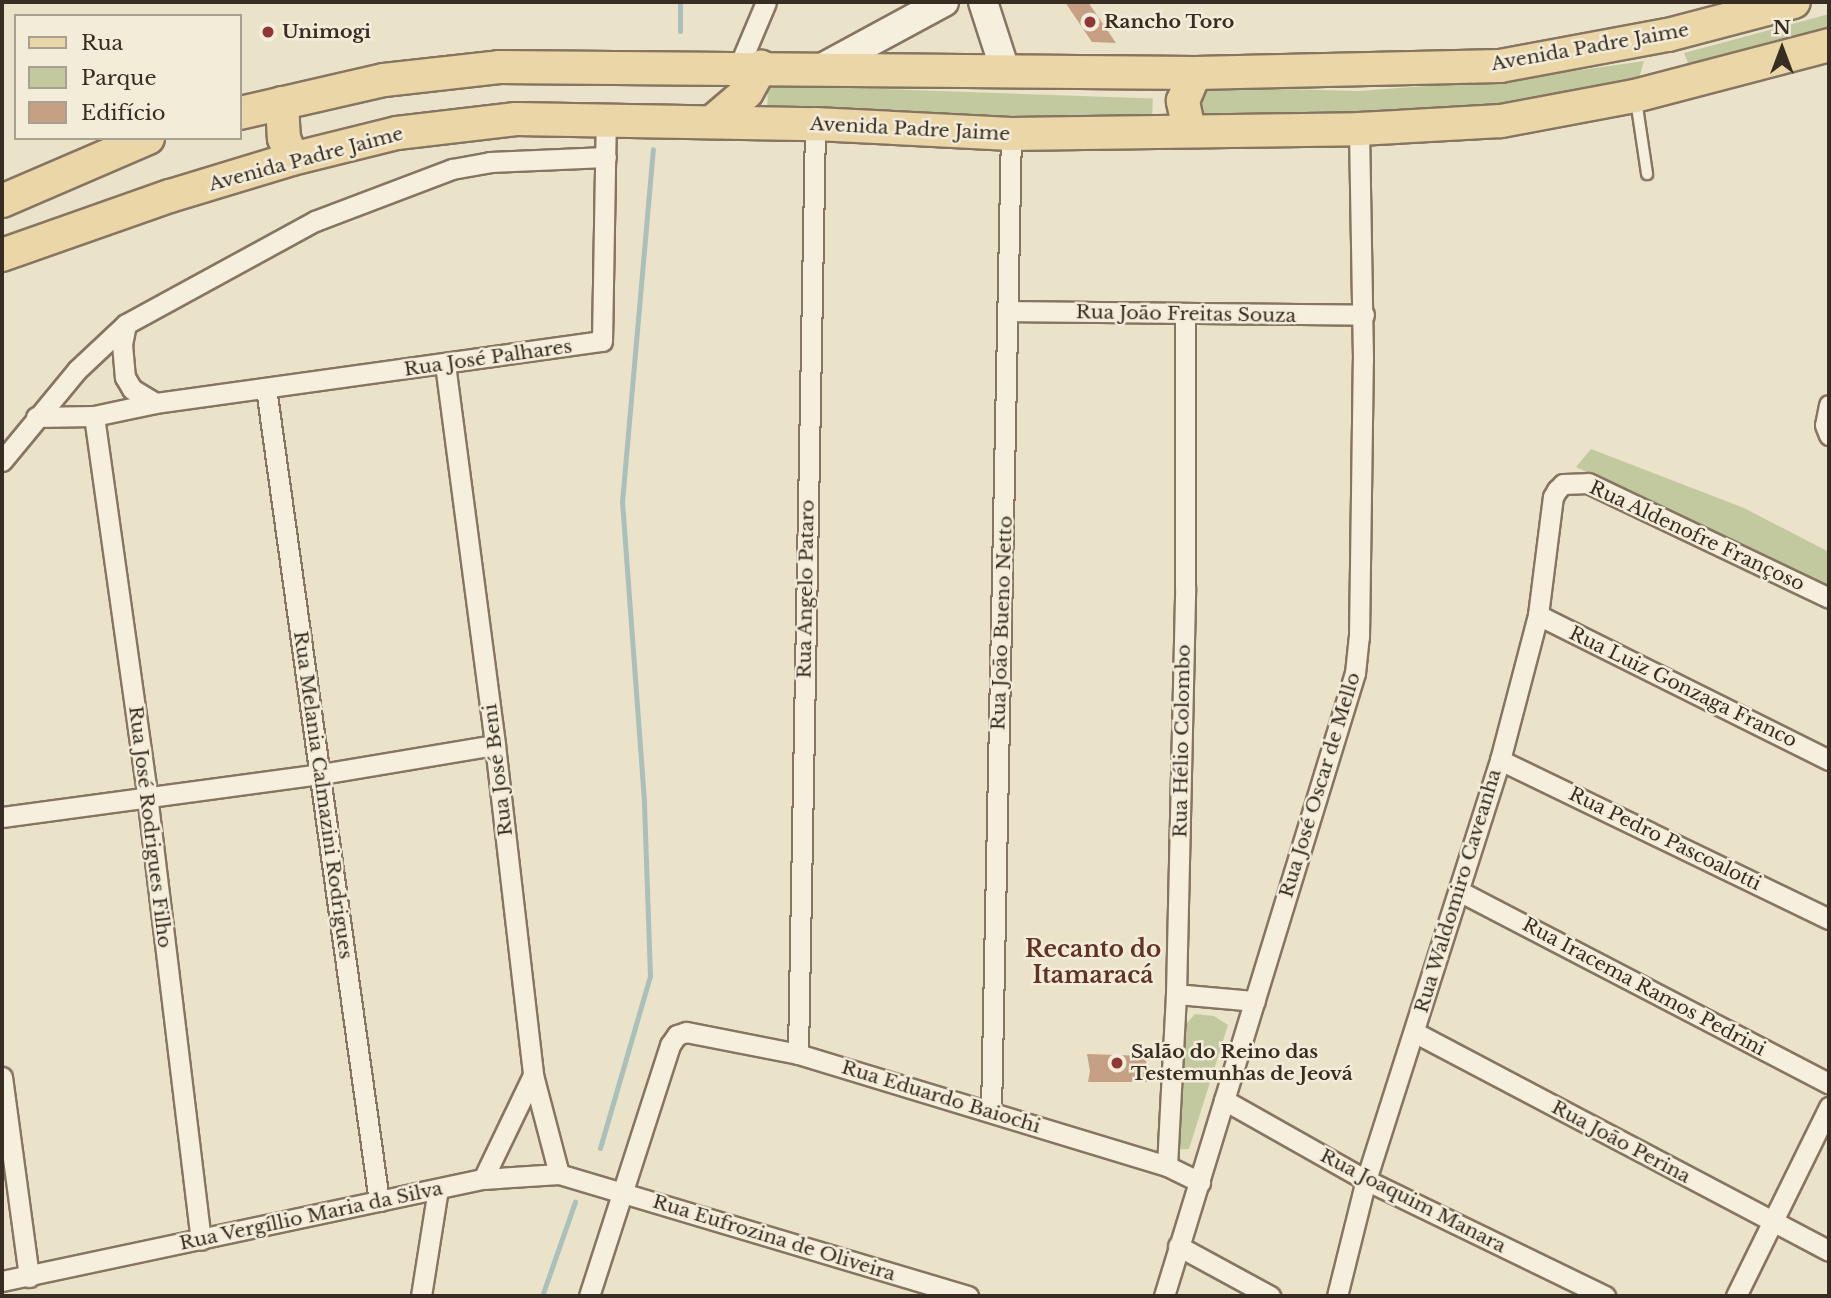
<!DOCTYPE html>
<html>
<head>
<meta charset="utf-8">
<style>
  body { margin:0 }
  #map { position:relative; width:1831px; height:1298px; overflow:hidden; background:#ebe2ca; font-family:"Libre Baskerville",serif }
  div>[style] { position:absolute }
  .green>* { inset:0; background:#c3c99f; transform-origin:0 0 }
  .stream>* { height:5px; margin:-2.5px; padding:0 2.5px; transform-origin:2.5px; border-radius:2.5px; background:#aac0ba }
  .building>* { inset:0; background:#c6a084 }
  .roads { filter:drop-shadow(2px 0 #867560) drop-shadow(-2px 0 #867560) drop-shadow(0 2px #867560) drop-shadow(0 -2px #867560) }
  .lane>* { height:10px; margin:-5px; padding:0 5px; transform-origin:5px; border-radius:5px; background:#f6efdd }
  .street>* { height:19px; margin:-9.5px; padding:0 9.5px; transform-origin:9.5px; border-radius:9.5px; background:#f6efdd }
  .secondary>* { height:28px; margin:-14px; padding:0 14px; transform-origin:14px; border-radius:14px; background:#f6efdd }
  .primary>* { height:32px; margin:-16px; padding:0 16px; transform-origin:16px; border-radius:16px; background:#ead6a7 }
  .dots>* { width:19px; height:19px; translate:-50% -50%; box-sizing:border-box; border:4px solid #f3ecd9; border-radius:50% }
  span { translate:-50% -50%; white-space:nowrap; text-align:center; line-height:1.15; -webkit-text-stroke:5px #f3ecd9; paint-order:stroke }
  .poi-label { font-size:19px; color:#382d22; font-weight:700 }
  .left { translate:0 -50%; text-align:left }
  .street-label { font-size:19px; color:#382d22 }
  .quarter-label { font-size:23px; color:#613325; font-weight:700 }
  .frame { position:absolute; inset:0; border:4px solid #382d22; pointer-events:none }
  .legend { position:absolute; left:14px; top:14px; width:228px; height:126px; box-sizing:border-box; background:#f3ecd9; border:2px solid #a8a090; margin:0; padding:9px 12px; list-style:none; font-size:21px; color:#382d22 }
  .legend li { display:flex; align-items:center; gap:14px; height:35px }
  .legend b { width:35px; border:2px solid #a8a090 }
  .north { position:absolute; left:1747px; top:14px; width:70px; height:70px; -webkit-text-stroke:5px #f3ecd9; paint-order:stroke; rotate:0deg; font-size:19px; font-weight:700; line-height:28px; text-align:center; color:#382d22 }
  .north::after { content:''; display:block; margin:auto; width:24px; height:32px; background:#382d22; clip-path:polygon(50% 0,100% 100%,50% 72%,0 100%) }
</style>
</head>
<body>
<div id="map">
  <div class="green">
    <div style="clip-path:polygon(1829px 14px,1829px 34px,1692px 73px,1684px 53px)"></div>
    <div style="clip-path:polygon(1644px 61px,1638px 82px,1503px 111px,1195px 122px,1195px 87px,1359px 91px,1518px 79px)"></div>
    <div style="left:768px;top:85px;width:385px;height:25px;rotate:2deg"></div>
    <div style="clip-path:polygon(1591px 449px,1744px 508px,1829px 552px,1829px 589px,1576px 467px)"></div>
    <div style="clip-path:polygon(1195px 1014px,1214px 1016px,1228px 1025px,1189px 1149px,1174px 1150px,1185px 1025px)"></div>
  </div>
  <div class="stream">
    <div style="left:680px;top:2px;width:29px;rotate:90deg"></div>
    <div style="left:600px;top:1148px;width:179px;rotate:-73.8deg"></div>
    <div style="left:650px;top:976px;width:175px;rotate:-92deg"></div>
    <div style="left:644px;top:801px;width:300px;rotate:-94.2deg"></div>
    <div style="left:622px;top:502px;width:354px;rotate:-85deg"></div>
    <div style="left:542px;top:1296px;width:100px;rotate:-70.7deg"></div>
  </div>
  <div class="building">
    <div style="clip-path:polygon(1065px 2px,1088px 2px,1116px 43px,1092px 42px)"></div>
    <div style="clip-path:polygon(1087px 1054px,1146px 1056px,1147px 1082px,1088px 1082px,1090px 1071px)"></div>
  </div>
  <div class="roads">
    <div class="lane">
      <div style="left:1636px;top:100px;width:75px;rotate:81.5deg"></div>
    </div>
    <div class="street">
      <div style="left:739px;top:66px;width:69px;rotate:-67.1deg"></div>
      <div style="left:1009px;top:311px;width:355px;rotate:0.6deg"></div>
      <div style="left:126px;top:324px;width:20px;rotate:101deg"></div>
      <div style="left:122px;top:344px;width:33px;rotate:85deg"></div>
      <div style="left:125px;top:377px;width:14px;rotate:60deg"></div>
      <div style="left:132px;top:389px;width:27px;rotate:31deg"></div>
      <div style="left:445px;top:364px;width:384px;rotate:82.5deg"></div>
      <div style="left:495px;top:745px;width:332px;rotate:83.4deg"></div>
      <div style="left:533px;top:1075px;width:102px;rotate:75.3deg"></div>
      <div style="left:266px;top:388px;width:821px;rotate:82.09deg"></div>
      <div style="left:1829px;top:405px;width:20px;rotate:101deg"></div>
      <div style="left:1825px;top:425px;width:11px;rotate:68deg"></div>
      <div style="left:94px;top:416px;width:383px;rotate:82deg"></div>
      <div style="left:147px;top:795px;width:448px;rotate:83.1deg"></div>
      <div style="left:36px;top:417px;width:58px;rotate:-1deg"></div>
      <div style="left:94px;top:416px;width:62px;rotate:-12deg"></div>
      <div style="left:155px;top:403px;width:451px;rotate:-7.9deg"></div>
      <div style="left:602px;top:341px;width:221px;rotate:-89deg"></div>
      <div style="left:2px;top:461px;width:118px;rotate:-50.5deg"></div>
      <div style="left:77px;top:370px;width:67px;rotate:-43.2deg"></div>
      <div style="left:126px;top:324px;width:215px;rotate:-28.6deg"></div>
      <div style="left:315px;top:221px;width:147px;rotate:-20.8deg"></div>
      <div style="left:452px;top:169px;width:39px;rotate:-10deg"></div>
      <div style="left:490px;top:162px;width:116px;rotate:-2.5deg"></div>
      <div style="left:1538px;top:615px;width:325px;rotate:26.5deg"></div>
      <div style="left:1500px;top:760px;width:365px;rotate:25.8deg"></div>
      <div style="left:2px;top:817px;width:322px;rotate:-7.7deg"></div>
      <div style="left:321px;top:774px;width:176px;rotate:-9.5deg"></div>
      <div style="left:1459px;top:891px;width:417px;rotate:27.5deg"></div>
      <div style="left:1176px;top:994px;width:79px;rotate:5.1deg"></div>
      <div style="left:1414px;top:1032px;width:469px;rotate:27.8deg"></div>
      <div style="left:798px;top:1054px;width:930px;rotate:-88.95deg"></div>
      <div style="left:2px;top:1077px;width:202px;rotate:82.3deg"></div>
      <div style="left:1224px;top:1100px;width:163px;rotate:29.4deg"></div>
      <div style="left:1366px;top:1180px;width:266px;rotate:25.9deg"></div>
      <div style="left:991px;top:1111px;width:977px;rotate:-88.83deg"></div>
      <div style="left:1167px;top:1166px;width:172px;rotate:-87deg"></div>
      <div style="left:1176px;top:994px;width:407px;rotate:-88.7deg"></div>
      <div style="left:1185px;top:587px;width:272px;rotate:-90deg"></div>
      <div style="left:483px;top:1179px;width:115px;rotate:-64.3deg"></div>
      <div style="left:1178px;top:1246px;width:105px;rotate:28.5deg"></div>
      <div style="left:2px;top:1281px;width:492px;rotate:-12deg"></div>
      <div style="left:483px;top:1179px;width:76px;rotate:-3.8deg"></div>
      <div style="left:559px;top:1174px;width:427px;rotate:16.6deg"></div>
      <div style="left:421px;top:1296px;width:108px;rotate:-81deg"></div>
      <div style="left:589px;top:1296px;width:264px;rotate:-72.1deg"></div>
      <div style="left:670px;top:1045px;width:12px;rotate:-55deg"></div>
      <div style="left:677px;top:1035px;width:9px;rotate:-18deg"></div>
      <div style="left:686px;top:1032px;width:114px;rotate:11.1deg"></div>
      <div style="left:798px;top:1054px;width:386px;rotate:16.9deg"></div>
      <div style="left:1167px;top:1166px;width:37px;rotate:26deg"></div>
      <div style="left:1164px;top:1296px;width:652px;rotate:-72.96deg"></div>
      <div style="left:1355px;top:673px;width:36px;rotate:-84deg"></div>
      <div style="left:1359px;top:637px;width:278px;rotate:-89.2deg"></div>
      <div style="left:1363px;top:359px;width:230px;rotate:-91deg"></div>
      <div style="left:1337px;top:1296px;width:120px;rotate:-76deg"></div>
      <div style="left:1366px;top:1180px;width:441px;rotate:-72.3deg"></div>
      <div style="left:1500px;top:760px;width:150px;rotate:-75.3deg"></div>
      <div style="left:1538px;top:615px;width:119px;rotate:-82.8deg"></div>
      <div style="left:1553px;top:497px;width:8px;rotate:-60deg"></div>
      <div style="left:1557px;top:490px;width:8px;rotate:-45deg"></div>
      <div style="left:1563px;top:484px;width:25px;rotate:-2deg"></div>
      <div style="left:1588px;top:483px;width:267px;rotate:25.5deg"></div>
      <div style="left:1736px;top:1296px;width:211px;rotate:-63.8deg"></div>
    </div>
    <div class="secondary">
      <div style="left:983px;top:2px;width:71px;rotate:72.1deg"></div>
      <div style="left:820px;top:69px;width:141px;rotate:-28.4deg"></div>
    </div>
    <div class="primary">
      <div style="left:282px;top:103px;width:35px;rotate:87deg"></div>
      <div style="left:284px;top:138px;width:22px;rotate:69deg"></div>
      <div style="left:240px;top:113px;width:148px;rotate:-12.9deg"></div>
      <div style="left:384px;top:80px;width:116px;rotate:-6.4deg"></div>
      <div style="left:499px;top:67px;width:696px;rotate:0.49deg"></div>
      <div style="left:1195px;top:73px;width:305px;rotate:-1.3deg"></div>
      <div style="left:1500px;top:66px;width:171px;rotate:-10.5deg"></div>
      <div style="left:1668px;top:35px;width:130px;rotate:-14.7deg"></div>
      <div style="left:712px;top:122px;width:46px;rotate:-40.6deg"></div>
      <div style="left:747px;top:92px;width:29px;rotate:-61deg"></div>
      <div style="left:1189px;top:130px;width:30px;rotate:-102deg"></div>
      <div style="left:1183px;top:101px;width:30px;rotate:-67deg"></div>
      <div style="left:2px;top:201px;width:159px;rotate:-23.3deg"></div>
      <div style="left:2px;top:255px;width:178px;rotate:-19.4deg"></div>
      <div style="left:170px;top:196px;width:127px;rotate:-16.9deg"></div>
      <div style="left:292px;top:159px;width:108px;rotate:-13.9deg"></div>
      <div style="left:397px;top:133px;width:120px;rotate:-6.7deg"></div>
      <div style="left:516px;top:119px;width:299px;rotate:1deg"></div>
      <div style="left:815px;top:124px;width:196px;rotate:2.9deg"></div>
      <div style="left:1011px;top:134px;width:348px;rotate:-0.8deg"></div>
      <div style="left:1359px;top:129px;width:142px;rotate:-3.2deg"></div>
      <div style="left:1501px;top:121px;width:136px;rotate:-10.6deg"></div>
      <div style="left:1635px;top:96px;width:201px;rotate:-14.7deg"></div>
    </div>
  </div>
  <div class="dots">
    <div style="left:1090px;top:22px;background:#903635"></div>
    <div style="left:268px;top:32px;background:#903635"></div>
    <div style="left:1117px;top:1063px;background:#903635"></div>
  </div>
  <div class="poi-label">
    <span class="left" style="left:1104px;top:22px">Rancho Toro</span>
    <span class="left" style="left:282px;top:32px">Unimogi</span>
    <span class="left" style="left:1131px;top:1063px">Salão do Reino das<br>Testemunhas de Jeová</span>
  </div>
  <div class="street-label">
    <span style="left:1590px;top:47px;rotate:-10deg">Avenida Padre Jaime</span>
    <span style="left:910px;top:129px;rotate:3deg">Avenida Padre Jaime</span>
    <span style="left:306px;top:159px;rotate:-15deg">Avenida Padre Jaime</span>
    <span style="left:1186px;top:314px;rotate:1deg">Rua João Freitas Souza</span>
    <span style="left:488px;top:358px;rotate:-8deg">Rua José Palhares</span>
    <span style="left:1697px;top:536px;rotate:25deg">Rua Aldenofre Françoso</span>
    <span style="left:806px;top:589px;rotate:-89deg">Rua Angelo Pataro</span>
    <span style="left:1002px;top:623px;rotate:-88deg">Rua João Bueno Netto</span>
    <span style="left:1683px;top:687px;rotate:26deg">Rua Luiz Gonzaga Franco</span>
    <span style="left:1182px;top:741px;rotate:-89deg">Rua Hélio Colombo</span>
    <span style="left:498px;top:770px;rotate:-97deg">Rua José Beni</span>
    <span style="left:1320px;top:785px;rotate:-73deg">Rua José Oscar de Mello</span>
    <span style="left:323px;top:795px;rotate:82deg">Rua Melania Calmazini Rodrigues</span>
    <span style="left:150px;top:827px;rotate:83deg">Rua José Rodrigues Filho</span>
    <span style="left:1665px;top:839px;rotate:26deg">Rua Pedro Pascoalotti</span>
    <span style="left:1458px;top:891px;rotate:-73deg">Rua Waldomiro Caveanha</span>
    <span style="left:1644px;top:987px;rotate:28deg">Rua Iracema Ramos Pedrini</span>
    <span style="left:941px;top:1097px;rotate:17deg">Rua Eduardo Baiochi</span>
    <span style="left:1621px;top:1142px;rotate:28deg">Rua João Perina</span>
    <span style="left:1413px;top:1201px;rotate:27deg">Rua Joaquim Manara</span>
    <span style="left:311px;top:1216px;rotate:-12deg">Rua Vergíllio Maria da Silva</span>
    <span style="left:774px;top:1238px;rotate:17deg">Rua Eufrozina de Oliveira</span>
  </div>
  <div class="quarter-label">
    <span style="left:1093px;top:962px">Recanto do<br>Itamaracá</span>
  </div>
  <div class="frame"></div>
  <ul class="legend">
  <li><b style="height:9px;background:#ead6a7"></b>Rua</li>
  <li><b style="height:19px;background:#c3c99f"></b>Parque</li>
  <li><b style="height:19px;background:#c6a084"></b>Edifício</li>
  </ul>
  <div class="north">N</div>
</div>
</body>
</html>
